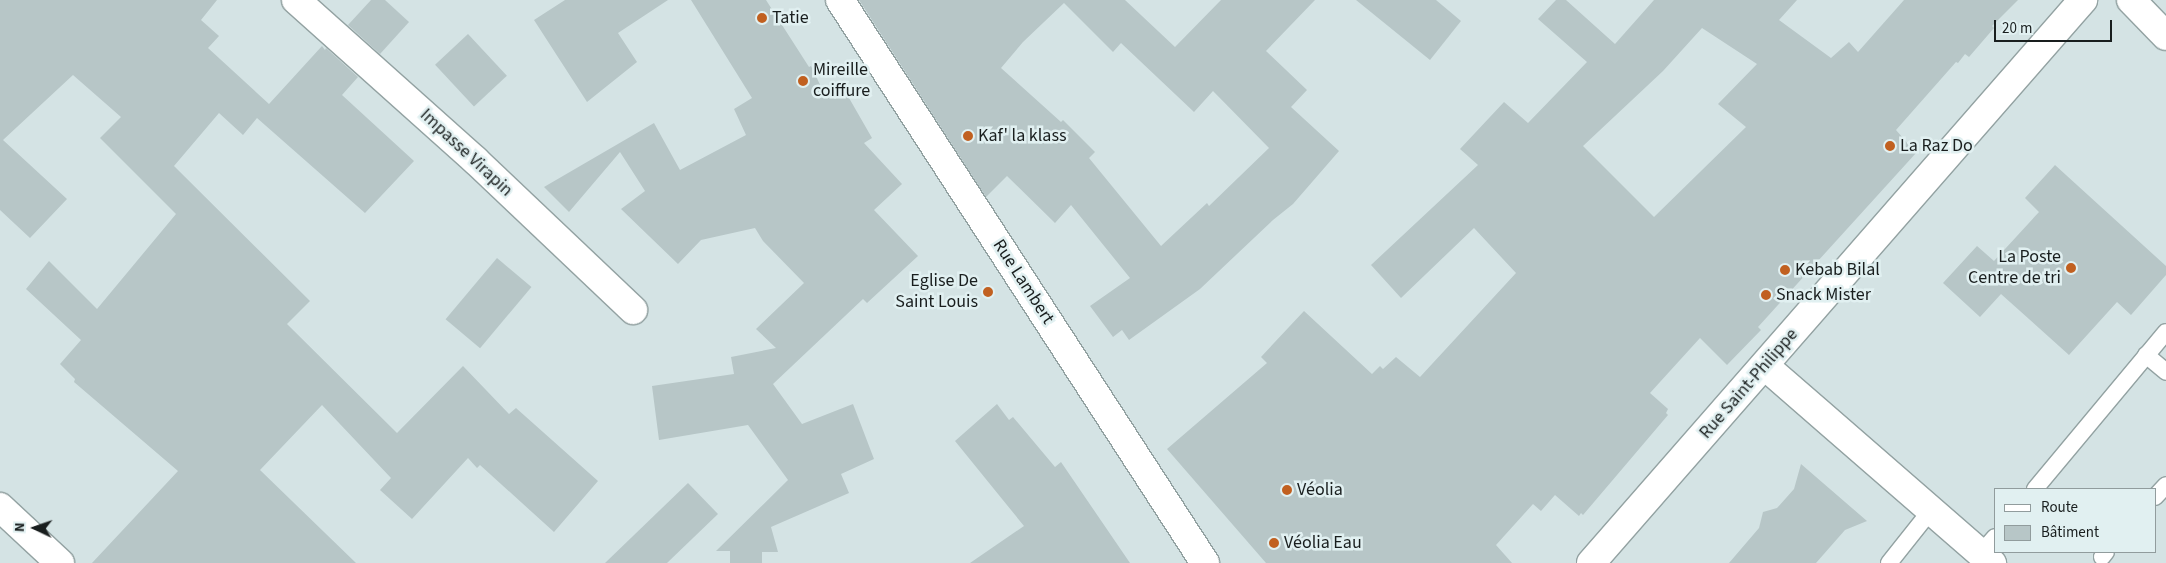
<!DOCTYPE html>
<html>
<head>
<meta charset="utf-8">
<style>
  body { margin:0 }
  #map { position:relative; width:2166px; height:563px; overflow:hidden; background:#d4e3e4; font-family:"Source Sans 3",sans-serif }
  div>[style] { position:absolute }
  .building>* { inset:0; background:#b7c6c7; transform-origin:0 0 }
  .roads { filter:drop-shadow(1px 0 #93a2a2) drop-shadow(-1px 0 #93a2a2) drop-shadow(0 1px #93a2a2) drop-shadow(0 -1px #93a2a2) }
  .service>* { height:16px; margin:-8px; padding:0 8px; transform-origin:8px; border-radius:8px; background:#fff }
  .minor>* { height:28px; margin:-14px; padding:0 14px; transform-origin:14px; border-radius:14px; background:#fff }
  .tertiary>* { height:28px; margin:-14px; padding:0 14px; transform-origin:14px; border-radius:14px; background:#fff }
  .dots>* { width:14px; height:14px; translate:-50% -50%; box-sizing:border-box; border:2px solid #e1f0f1; border-radius:50% }
  span { translate:-50% -50%; white-space:nowrap; text-align:center; line-height:1.15; -webkit-text-stroke:5px #e1f0f1; paint-order:stroke }
  .poi-label { font-size:18px; color:#191e1e }
  .left { translate:0 -50%; text-align:left }
  .right { translate:-100% -50%; text-align:right }
  .street-label { font-size:18px; color:#191e1e }
  .legend { position:absolute; left:1994px; top:488px; width:162px; height:65px; box-sizing:border-box; background:#e1f0f1; border:1px solid #919c9d; margin:0; padding:6px 9px; list-style:none; font-size:15px; color:#191e1e }
  .legend li { display:flex; align-items:center; gap:10px; height:25px }
  .legend b { width:25px; border:1px solid #919c9d }
  .north { position:absolute; left:10px; top:503px; width:50px; height:50px; -webkit-text-stroke:4px #e1f0f1; paint-order:stroke; rotate:273deg; font-size:14px; font-weight:700; line-height:20px; text-align:center; color:#191e1e }
  .north::after { content:''; display:block; margin:auto; width:18px; height:22px; background:#191e1e; clip-path:polygon(50% 0,100% 100%,50% 72%,0 100%) }
  .scale { position:absolute; left:1994px; top:20px; width:118px; height:22px; box-sizing:border-box; border:2px solid #191e1e; border-top:0; padding-left:6px; font-size:15px; line-height:18px; white-space:nowrap; color:#191e1e; -webkit-text-stroke:4px #e1f0f1; paint-order:stroke }
</style>
</head>
<body>
<div id="map">
  <div class="building">
    <div style="clip-path:polygon(0 0,217px 0,201px 20px,219px 36px,208px 48px,269px 104px,322px 46px,325px 50px,326px 48px,358px 77px,342px 95px,414px 161px,365px 213px,257px 118px,243px 135px,219px 113px,174px 166px,310px 301px,287px 324px,397px 433px,463px 366px,509px 414px,516px 408px,598px 481px,554px 532px,480px 465px,477px 468px,468px 458px,412px 519px,380px 490px,391px 478px,322px 405px,260px 470px,356px 563px,92px 563px,178px 471px,74px 382px,75px 379px,60px 364px,81px 340px,26px 289px,49px 261px,97px 309px,176px 214px,100px 138px,121px 117px,73px 75px,3px 140px,67px 199px,30px 238px,0 210px)"></div>
    <div style="clip-path:polygon(371px 0,385px 0,409px 22px,380px 54px,348px 25px)"></div>
    <div style="clip-path:polygon(565px 0,668px 0,618px 33px,637px 62px,587px 102px,534px 20px)"></div>
    <div style="clip-path:polygon(691px 0,766px 0,809px 67px,811px 66px,824px 93px,841px 84px,872px 138px,864px 143px,902px 184px,874px 210px,918px 256px,867px 303px,863px 299px,773px 384px,802px 424px,853px 404px,874px 459px,841px 474px,849px 493px,771px 527px,778px 552px,762px 552px,762px 563px,730px 563px,730px 551px,716px 551px,788px 480px,748px 425px,659px 440px,652px 386px,734px 374px,731px 357px,776px 348px,756px 329px,804px 283px,763px 241px,755px 228px,701px 240px,678px 264px,621px 209px,645px 191px,620px 152px,569px 212px,544px 187px,654px 123px,680px 170px,746px 135px,734px 109px,752px 98px)"></div>
    <div style="clip-path:polygon(evenodd,859px 0,1125px 0,1175px 47px,1221px 0,1315px 0,1266px 51px,1307px 90px,1291px 107px,1339px 151px,1293px 204px,1273px 220px,1200px 289px,1129px 340px,1122px 330px,1113px 337px,1090px 306px,1130px 278px,1071px 205px,1055px 223px,1007px 176px,986px 197px,859px 0,1064px 3px,1113px 52px,1121px 43px,1194px 112px,1213px 91px,1269px 148px,1209px 206px,1207px 203px,1161px 246px,1089px 158px,1095px 152px,1063px 120px,1061px 122px,1001px 68px,1023px 42px,1064px 3px)"></div>
    <div style="clip-path:polygon(1356px 0,1436px 0,1461px 21px,1430px 60px)"></div>
    <div style="clip-path:polygon(evenodd,1556px 0,1566px 0,1615px 44px,1654px 0,1797px 0,1779px 20px,1831px 58px,1849px 42px,1858px 52px,1904px 0,2018px 0,1992px 26px,1994px 28px,1969px 57px,1965px 54px,1958px 63px,1956px 62px,1896px 130px,1916px 153px,1758px 327px,1761px 330px,1727px 365px,1700px 338px,1650px 393px,1668px 409px,1666px 413px,1668px 415px,1583px 515px,1581px 513px,1579px 516px,1555px 495px,1541px 511px,1533px 504px,1496px 545px,1512px 563px,1266px 563px,1167px 449px,1267px 363px,1261px 357px,1304px 311px,1372px 374px,1380px 366px,1383px 369px,1396px 357px,1420px 377px,1516px 273px,1474px 228px,1401px 298px,1371px 265px,1478px 165px,1460px 149px,1504px 102px,1528px 123px,1587px 62px,1538px 19px,1556px 0,1702px 28px,1757px 64px,1718px 104px,1746px 127px,1654px 217px,1583px 146px,1663px 71px,1702px 28px)"></div>
    <div style="left:468px;top:34px;width:57px;height:45px;rotate:47deg"></div>
    <div style="clip-path:polygon(2055px 165px,2166px 266px,2166px 275px,2131px 315px,2117px 302px,2069px 355px,2001px 294px,1980px 317px,1943px 283px,1977px 246px,1994px 261px,2039px 212px,2025px 198px)"></div>
    <div style="left:497px;top:258px;width:45px;height:80px;rotate:40deg"></div>
    <div style="clip-path:polygon(997px 404px,1009px 420px,1013px 417px,1055px 467px,1061px 462px,1130px 563px,970px 563px,1024px 526px,955px 441px)"></div>
    <div style="clip-path:polygon(1801px 464px,1867px 521px,1845px 530px,1816px 563px,1729px 563px,1759px 528px,1763px 512px,1777px 508px,1794px 489px)"></div>
    <div style="clip-path:polygon(688px 483px,718px 514px,667px 563px,605px 563px)"></div>
  </div>
  <div class="roads">
    <div class="service">
      <div style="left:2146px;top:355px;width:26px;rotate:40deg"></div>
      <div style="left:2035px;top:489px;width:204px;rotate:-50.2deg"></div>
      <div style="left:2155px;top:497px;width:16px;rotate:-47deg"></div>
      <div style="left:1981px;top:553px;width:21px;rotate:-49deg"></div>
      <div style="left:2102px;top:557px;width:6px;rotate:-51deg"></div>
      <div style="left:1889px;top:563px;width:69px;rotate:-51.5deg"></div>
    </div>
    <div class="minor">
      <div style="left:296px;top:0;width:240px;rotate:41.8deg"></div>
      <div style="left:475px;top:160px;width:218px;rotate:43.5deg"></div>
      <div style="left:2131px;top:0;width:50px;rotate:45.8deg"></div>
      <div style="left:1765px;top:366px;width:301px;rotate:41deg"></div>
      <div style="left:0;top:507px;width:82px;rotate:43deg"></div>
    </div>
    <div class="tertiary">
      <div style="left:840px;top:0;width:671px;rotate:57.04deg"></div>
      <div style="left:1591px;top:563px;width:748px;rotate:-48.85deg"></div>
    </div>
  </div>
  <div class="dots">
    <div style="left:762px;top:18px;background:#c16020"></div>
    <div style="left:803px;top:81px;background:#c16020"></div>
    <div style="left:968px;top:136px;background:#c16020"></div>
    <div style="left:1890px;top:146px;background:#c16020"></div>
    <div style="left:2071px;top:268px;background:#c16020"></div>
    <div style="left:1785px;top:270px;background:#c16020"></div>
    <div style="left:988px;top:292px;background:#c16020"></div>
    <div style="left:1766px;top:295px;background:#c16020"></div>
    <div style="left:1287px;top:490px;background:#c16020"></div>
    <div style="left:1274px;top:543px;background:#c16020"></div>
  </div>
  <div class="poi-label">
    <span class="left" style="left:772px;top:18px">Tatie</span>
    <span class="left" style="left:813px;top:81px">Mireille<br>coiffure</span>
    <span class="left" style="left:978px;top:136px">Kaf' la klass</span>
    <span class="left" style="left:1900px;top:146px">La Raz Do</span>
    <span class="right" style="left:2061px;top:268px">La Poste<br>Centre de tri</span>
    <span class="left" style="left:1795px;top:270px">Kebab Bilal</span>
    <span class="right" style="left:978px;top:292px">Eglise De<br>Saint Louis</span>
    <span class="left" style="left:1776px;top:295px">Snack Mister</span>
    <span class="left" style="left:1297px;top:490px">Véolia</span>
    <span class="left" style="left:1284px;top:543px">Véolia Eau</span>
  </div>
  <div class="street-label">
    <span style="left:466px;top:153px;rotate:43deg">Impasse Virapin</span>
    <span style="left:1023px;top:282px;rotate:57deg">Rue Lambert</span>
    <span style="left:1749px;top:384px;rotate:-49deg">Rue Saint-Philippe</span>
  </div>
  <ul class="legend">
  <li><b style="height:6px;background:#fff"></b>Route</li>
  <li><b style="height:14px;background:#b7c6c7"></b>Bâtiment</li>
  </ul>
  <div class="north">N</div>
  <div class="scale">20 m</div>
</div>
</body>
</html>
